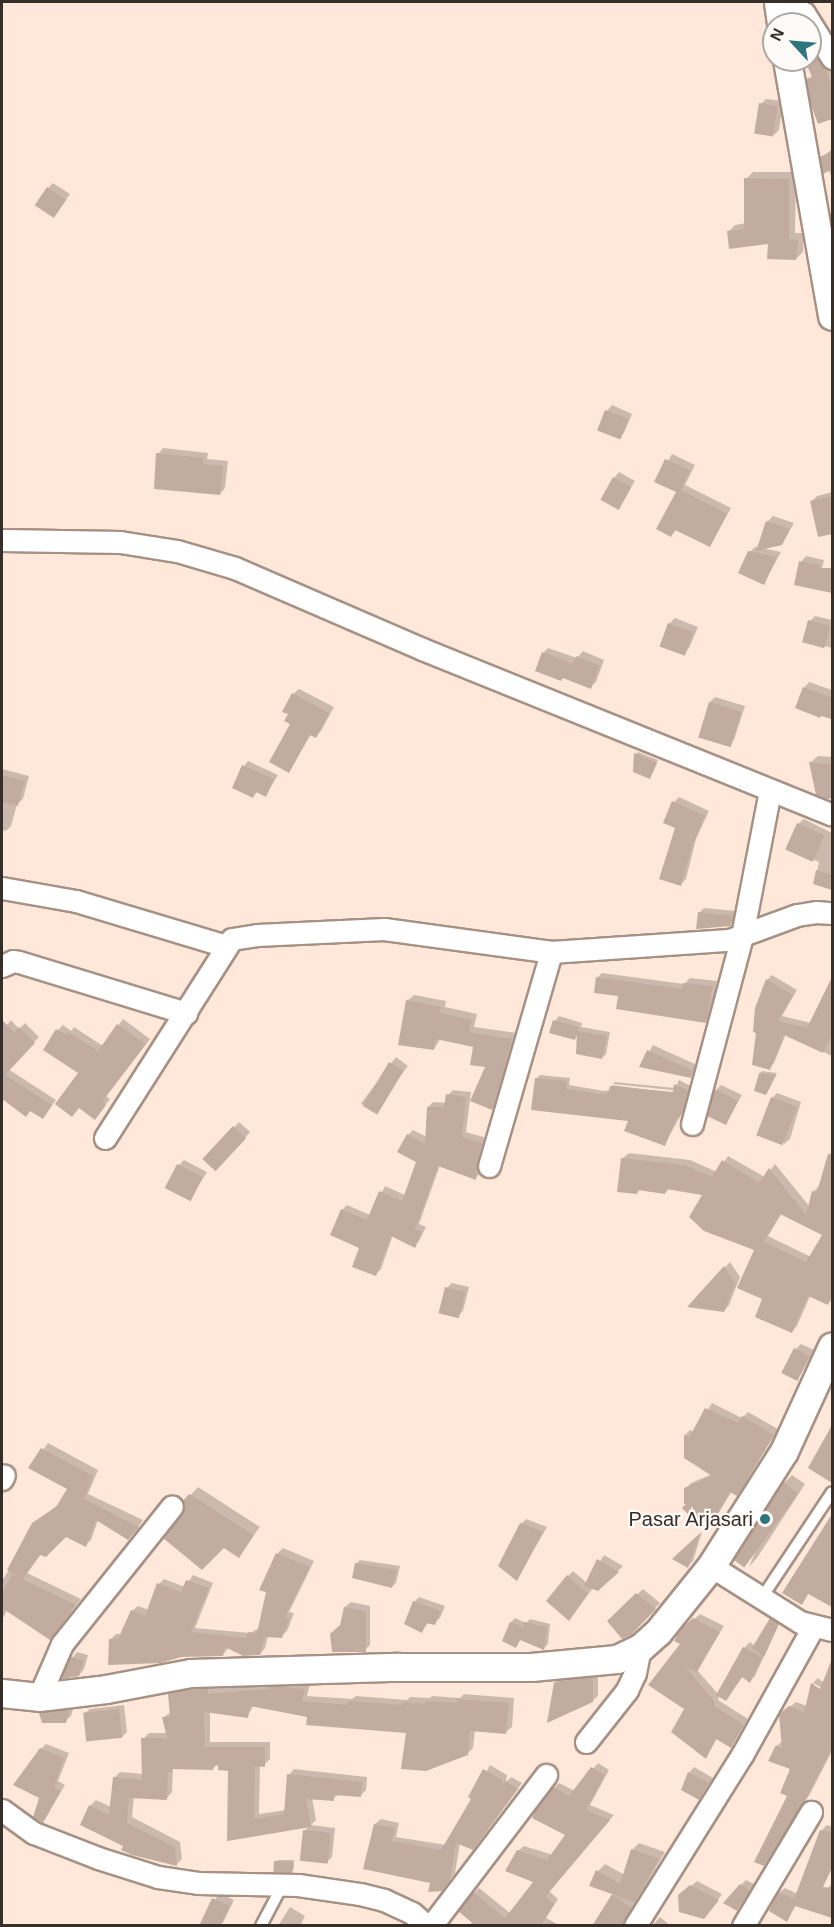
<!DOCTYPE html>
<html>
<head>
<meta charset="utf-8">
<style>
  body { margin:0 }
  #map { position:relative; width:834px; height:1927px; overflow:hidden; background:#ffe8da; font-family:Arial,sans-serif }
  div>[style] { position:absolute }
  .shadow>* { inset:0; background:#0003; transform-origin:0 0 }
  .building>* { inset:0; background:#c1ac9f; transform-origin:0 0 }
  .roads { filter:drop-shadow(2px 0 #a69285) drop-shadow(-2px 0 #a69285) drop-shadow(0 2px #a69285) drop-shadow(0 -2px #a69285) }
  .service>* { height:10px; margin:-5px; padding:0 5px; transform-origin:5px; border-radius:5px; background:#fff }
  .minor>* { height:21px; margin:-10.5px; padding:0 10.5px; transform-origin:10.5px; border-radius:10.5px; background:#fff }
  .tertiary>* { height:27px; margin:-13.5px; padding:0 13.5px; transform-origin:13.5px; border-radius:13.5px; background:#fff }
  .dots>* { width:16px; height:16px; translate:-50% -50%; box-sizing:border-box; border:3px solid #fefaf7; border-radius:50% }
  span { translate:-50% -50%; white-space:nowrap; text-align:center; line-height:1.15; -webkit-text-stroke:4.5px #fefaf7; paint-order:stroke }
  .poi-label { font-size:20px; color:#362e28 }
  .right { translate:-100% -50%; text-align:right }
  .frame { position:absolute; inset:0; border:3px solid #362e28; pointer-events:none }
  .north { position:absolute; left:762px; top:12px; width:60px; height:60px; box-sizing:border-box; background:#fefaf7; border:2px solid #aea8a4; border-radius:50%; rotate:296deg; font-size:16px; font-weight:700; line-height:24px; text-align:center; color:#362e28 }
  .north::after { content:''; display:block; margin:auto; width:21px; height:27px; background:#2d767e; clip-path:polygon(50% 0,100% 100%,50% 72%,0 100%) }
</style>
</head>
<body>
<div id="map">
  <div class="shadow">
    <div style="clip-path:polygon(810px 36px,832px 71px,832px 118px,819px 122px,808px 80px,813px 75px,805px 60px,810px 60px)"></div>
    <div style="clip-path:polygon(766px 99px,783px 101px,779px 130px,774px 135px,761px 104px)"></div>
    <div style="clip-path:polygon(832px 149px,832px 177px,822px 158px)"></div>
    <div style="clip-path:polygon(753px 172px,796px 172px,795px 233px,804px 233px,803px 252px,796px 259px,769px 242px,728px 232px,735px 225px,746px 223px,746px 179px)"></div>
    <div style="clip-path:polygon(53px 183px,70px 194px,55px 216px,48px 188px)"></div>
    <div style="clip-path:polygon(612px 405px,632px 414px,624px 433px,618px 438px,607px 411px)"></div>
    <div style="clip-path:polygon(163px 448px,208px 453px,207px 459px,228px 461px,225px 488px,220px 494px,158px 454px)"></div>
    <div style="clip-path:polygon(672px 454px,695px 465px,685px 485px,731px 508px,710px 546px,676px 530px,671px 536px,678px 492px,656px 481px)"></div>
    <div style="clip-path:polygon(619px 472px,635px 481px,618px 508px,614px 478px)"></div>
    <div style="clip-path:polygon(832px 492px,832px 532px,819px 535px,812px 501px,817px 496px)"></div>
    <div style="clip-path:polygon(773px 516px,794px 523px,782px 544px,762px 548px,781px 552px,764px 583px,750px 552px,755px 547px,758px 547px,768px 521px)"></div>
    <div style="clip-path:polygon(806px 556px,824px 560px,821px 572px,801px 562px)"></div>
    <div style="clip-path:polygon(815px 616px,832px 620px,832px 648px,805px 641px,810px 621px)"></div>
    <div style="clip-path:polygon(675px 618px,698px 627px,689px 648px,684px 653px,661px 645px,670px 623px)"></div>
    <div style="clip-path:polygon(548px 648px,577px 658px,583px 651px,604px 660px,596px 682px,590px 687px,543px 653px)"></div>
    <div style="clip-path:polygon(809px 682px,832px 690px,832px 718px,822px 714px,804px 688px)"></div>
    <div style="clip-path:polygon(299px 689px,334px 707px,321px 731px,316px 736px,311px 734px,289px 771px,290px 714px,293px 694px)"></div>
    <div style="clip-path:polygon(715px 697px,745px 706px,734px 740px,729px 745px,710px 702px)"></div>
    <div style="clip-path:polygon(638px 752px,658px 760px,651px 775px,636px 754px)"></div>
    <div style="clip-path:polygon(818px 756px,832px 757px,832px 798px,829px 798px,811px 762px)"></div>
    <div style="clip-path:polygon(248px 761px,278px 775px,266px 795px,258px 791px,253px 796px,244px 766px)"></div>
    <div style="clip-path:polygon(2px 769px,29px 776px,23px 799px,17px 804px,11px 826px,6px 831px,2px 830px)"></div>
    <div style="clip-path:polygon(679px 797px,709px 811px,696px 839px,686px 879px,681px 884px,674px 802px)"></div>
    <div style="clip-path:polygon(804px 819px,832px 833px,832px 888px,815px 883px,819px 862px,788px 849px,798px 824px)"></div>
    <div style="clip-path:polygon(704px 908px,737px 911px,736px 919px,730px 924px,699px 913px)"></div>
    <div style="clip-path:polygon(602px 973px,684px 984px,690px 978px,717px 981px,710px 1017px,705px 1022px,620px 994px,597px 978px)"></div>
    <div style="clip-path:polygon(772px 975px,797px 990px,782px 1016px,811px 1023px,829px 992px,832px 993px,832px 1056px,786px 1034px,774px 1063px,769px 1068px,767px 980px)"></div>
    <div style="clip-path:polygon(414px 995px,446px 1001px,445px 1007px,477px 1014px,474px 1027px,517px 1033px,498px 1103px,491px 1109px,487px 1066px,475px 1046px,441px 1038px,434px 1049px,407px 1001px)"></div>
    <div style="clip-path:polygon(559px 1016px,582px 1023px,581px 1027px,610px 1032px,606px 1054px,602px 1058px,578px 1035px,574px 1039px,555px 1021px)"></div>
    <div style="clip-path:polygon(123px 1019px,150px 1039px,106px 1096px,110px 1099px,95px 1118px,80px 1073px,58px 1030px,63px 1025px,71px 1031px,74px 1027px,103px 1046px)"></div>
    <div style="clip-path:polygon(2px 1020px,7px 1025px,11px 1020px,19px 1029px,25px 1023px,39px 1037px,8px 1069px,56px 1100px,43px 1118px,31px 1110px,26px 1115px,2px 1097px)"></div>
    <div style="clip-path:polygon(653px 1045px,697px 1065px,696px 1071px,691px 1076px,641px 1066px)"></div>
    <div style="left:396px;top:1057px;width:15px;height:58px;rotate:37deg"></div>
    <div style="clip-path:polygon(762px 1071px,777px 1073px,768px 1091px,760px 1073px)"></div>
    <div style="clip-path:polygon(540px 1075px,570px 1078px,569px 1085px,604px 1091px,610px 1090px,612px 1085px,680px 1094px,681px 1091px,613px 1084px,615px 1082px,675px 1088px,679px 1080px,691px 1086px,685px 1108px,664px 1145px,630px 1120px,536px 1079px)"></div>
    <div style="clip-path:polygon(721px 1085px,742px 1095px,726px 1123px,709px 1115px,716px 1090px)"></div>
    <div style="clip-path:polygon(453px 1090px,471px 1092px,466px 1132px,487px 1138px,481px 1156px,480px 1173px,476px 1178px,440px 1165px,419px 1224px,426px 1227px,419px 1241px,414px 1246px,393px 1235px,381px 1269px,376px 1274px,342px 1210px,347px 1205px,370px 1215px,385px 1186px,405px 1195px,418px 1161px,408px 1135px,413px 1130px,427px 1137px,428px 1107px,433px 1102px,447px 1103px,448px 1095px)"></div>
    <div style="clip-path:polygon(777px 1093px,801px 1102px,790px 1139px,784px 1144px,772px 1098px)"></div>
    <div style="left:239px;top:1122px;width:15px;height:50px;rotate:42deg"></div>
    <div style="clip-path:polygon(evenodd,629px 1153px,690px 1160px,717px 1172px,728px 1156px,765px 1177px,775px 1164px,810px 1207px,813px 1192px,819px 1186px,832px 1154px,832px 1299px,828px 1304px,810px 1296px,797px 1326px,792px 1331px,764px 1298px,756px 1249px,704px 1194px,670px 1188px,665px 1193px,641px 1189px,637px 1193px,623px 1158px,629px 1153px,782px 1213px,824px 1234px,811px 1257px,768px 1236px,782px 1213px)"></div>
    <div style="clip-path:polygon(184px 1160px,207px 1172px,190px 1199px,179px 1165px)"></div>
    <div style="clip-path:polygon(730px 1262px,740px 1277px,729px 1305px,724px 1311px,690px 1306px)"></div>
    <div style="clip-path:polygon(452px 1283px,469px 1287px,463px 1311px,458px 1316px,447px 1288px)"></div>
    <div style="clip-path:polygon(801px 1344px,814px 1350px,797px 1379px,796px 1349px)"></div>
    <div style="clip-path:polygon(712px 1403px,742px 1418px,748px 1412px,778px 1429px,742px 1489px,737px 1494px,732px 1491px,718px 1514px,713px 1519px,707px 1516px,701px 1526px,685px 1489px,691px 1483px,712px 1474px,685px 1457px,685px 1435px,690px 1430px,694px 1432px)"></div>
    <div style="clip-path:polygon(832px 1429px,832px 1473px,827px 1478px,831px 1430px)"></div>
    <div style="clip-path:polygon(48px 1443px,98px 1470px,88px 1494px,143px 1520px,134px 1533px,98px 1520px,91px 1540px,85px 1545px,65px 1535px,41px 1554px,27px 1573px,81px 1599px,56px 1632px,7px 1610px,2px 1620px,2px 1577px,4px 1578px,21px 1550px,33px 1524px,59px 1504px,69px 1488px,30px 1468px)"></div>
    <div style="clip-path:polygon(792px 1475px,805px 1484px,757px 1558px,749px 1567px,784px 1483px)"></div>
    <div style="clip-path:polygon(198px 1487px,260px 1527px,238px 1556px,184px 1514px,185px 1501px)"></div>
    <div style="clip-path:polygon(526px 1519px,547px 1527px,517px 1579px,521px 1524px)"></div>
    <div style="clip-path:polygon(832px 1519px,832px 1605px,809px 1593px,801px 1603px,784px 1593px)"></div>
    <div style="clip-path:polygon(702px 1532px,693px 1561px,688px 1566px,680px 1553px)"></div>
    <div style="clip-path:polygon(283px 1548px,314px 1561px,289px 1612px,294px 1613px,287px 1631px,281px 1636px,268px 1636px,265px 1648px,260px 1654px,229px 1647px,223px 1655px,111px 1639px,116px 1634px,122px 1634px,132px 1611px,138px 1606px,149px 1610px,159px 1584px,164px 1579px,185px 1587px,193px 1575px,213px 1583px,195px 1628px,250px 1633px,259px 1628px,268px 1592px,261px 1589px,278px 1553px)"></div>
    <div style="clip-path:polygon(604px 1555px,623px 1566px,598px 1590px,593px 1588px,574px 1613px,568px 1576px,573px 1571px,587px 1583px)"></div>
    <div style="clip-path:polygon(360px 1560px,400px 1566px,396px 1583px,392px 1586px,356px 1564px)"></div>
    <div style="clip-path:polygon(643px 1589px,660px 1603px,630px 1634px,609px 1621px)"></div>
    <div style="clip-path:polygon(419px 1597px,445px 1606px,440px 1618px,434px 1623px,429px 1622px,422px 1631px,414px 1602px)"></div>
    <div style="clip-path:polygon(351px 1602px,370px 1606px,370px 1645px,365px 1650px,341px 1625px,345px 1607px)"></div>
    <div style="clip-path:polygon(700px 1614px,724px 1626px,697px 1670px,718px 1694px,744px 1648px,750px 1642px,755px 1646px,773px 1617px,780px 1621px,755px 1676px,750px 1681px,743px 1676px,726px 1699px,720px 1695px,718px 1700px,748px 1719px,731px 1746px,717px 1738px,706px 1757px,686px 1708px,682px 1644px,682px 1630px)"></div>
    <div style="clip-path:polygon(515px 1618px,526px 1623px,530px 1619px,550px 1624px,548px 1644px,544px 1648px,521px 1639px,516px 1646px,511px 1622px)"></div>
    <div style="clip-path:polygon(77px 1652px,88px 1655px,84px 1669px,79px 1675px,72px 1658px)"></div>
    <div style="clip-path:polygon(evenodd,832px 1663px,832px 1751px,810px 1794px,764px 1864px,789px 1796px,792px 1768px,777px 1746px,783px 1740px,787px 1709px,796px 1702px,807px 1706px,813px 1683px,818px 1678px,824px 1683px,832px 1663px,814px 1683px,827px 1692px,814px 1687px,814px 1683px)"></div>
    <div style="clip-path:polygon(598px 1673px,598px 1696px,592px 1701px,555px 1683px,560px 1677px)"></div>
    <div style="clip-path:polygon(293px 1681px,310px 1684px,307px 1696px,352px 1699px,356px 1696px,407px 1700px,410px 1697px,430px 1698px,432px 1696px,460px 1698px,464px 1694px,514px 1698px,512px 1727px,506px 1732px,475px 1730px,473px 1748px,467px 1754px,408px 1732px,254px 1705px,247px 1717px,210px 1711px,210px 1742px,270px 1742px,270px 1759px,264px 1765px,260px 1765px,259px 1814px,286px 1810px,289px 1775px,294px 1769px,367px 1777px,366px 1790px,360px 1796px,339px 1794px,333px 1799px,312px 1798px,316px 1820px,311px 1825px,335px 1828px,332px 1857px,327px 1862px,305px 1830px,310px 1826px,228px 1839px,230px 1769px,219px 1764px,212px 1769px,173px 1767px,172px 1792px,167px 1798px,134px 1797px,132px 1817px,180px 1842px,182px 1859px,176px 1865px,125px 1845px,90px 1806px,96px 1800px,111px 1807px,114px 1778px,120px 1772px,143px 1774px,143px 1739px,149px 1733px,167px 1733px,164px 1717px,171px 1712px,170px 1694px,176px 1688px,213px 1684px,213px 1689px)"></div>
    <div style="clip-path:polygon(74px 1705px,71px 1716px,65px 1721px,41px 1713px,46px 1708px)"></div>
    <div style="clip-path:polygon(124px 1705px,127px 1732px,122px 1737px,84px 1714px,90px 1709px)"></div>
    <div style="clip-path:polygon(46px 1744px,69px 1753px,58px 1781px,65px 1785px,43px 1821px,41px 1749px)"></div>
    <div style="clip-path:polygon(598px 1763px,609px 1770px,590px 1805px,614px 1815px,549px 1891px,558px 1899px,546px 1918px,561px 1926px,469px 1926px,473px 1921px,474px 1893px,479px 1888px,510px 1913px,535px 1881px,518px 1851px,524px 1846px,553px 1855px,567px 1835px,554px 1788px,559px 1783px,575px 1791px)"></div>
    <div style="clip-path:polygon(490px 1765px,507px 1775px,506px 1782px,511px 1777px,522px 1783px,478px 1842px,460px 1843px,455px 1873px,447px 1884px,432px 1882px,375px 1824px,381px 1819px,399px 1823px,396px 1837px,446px 1845px)"></div>
    <div style="clip-path:polygon(694px 1767px,713px 1778px,699px 1798px,689px 1773px)"></div>
    <div style="clip-path:polygon(827px 1825px,832px 1827px,832px 1869px,829px 1872px,822px 1830px)"></div>
    <div style="clip-path:polygon(639px 1843px,665px 1852px,642px 1892px,636px 1899px,638px 1900px,629px 1917px,633px 1926px,599px 1926px,596px 1923px,615px 1893px,598px 1871px,605px 1864px,625px 1875px,632px 1850px)"></div>
    <div style="clip-path:polygon(278px 1860px,294px 1860px,294px 1868px,292px 1871px,275px 1862px)"></div>
    <div style="clip-path:polygon(746px 1880px,754px 1884px,737px 1909px,741px 1885px)"></div>
    <div style="clip-path:polygon(697px 1881px,722px 1894px,709px 1912px,686px 1890px)"></div>
    <div style="clip-path:polygon(832px 1883px,832px 1916px,819px 1912px,828px 1888px)"></div>
    <div style="clip-path:polygon(785px 1888px,802px 1896px,786px 1920px,779px 1893px)"></div>
    <div style="clip-path:polygon(219px 1893px,234px 1900px,223px 1923px,212px 1926px,203px 1921px)"></div>
    <div style="clip-path:polygon(290px 1907px,305px 1916px,300px 1926px,278px 1926px)"></div>
    <div style="clip-path:polygon(660px 1917px,671px 1926px,652px 1926px)"></div>
  </div>
  <div class="building">
    <div style="clip-path:polygon(810px 47px,825px 68px,832px 87px,832px 119px,818px 124px,811px 105px,806px 79px,812px 77px,807px 65px,810px 63px)"></div>
    <div style="left:759px;top:103px;width:19px;height:31px;rotate:9deg"></div>
    <div style="clip-path:polygon(832px 151px,832px 169px,823px 174px,820px 157px)"></div>
    <div style="clip-path:polygon(744px 178px,789px 179px,789px 239px,798px 240px,796px 260px,767px 259px,768px 244px,729px 249px,727px 231px,744px 229px)"></div>
    <div style="left:47px;top:187px;width:23px;height:22px;rotate:34deg"></div>
    <div style="left:605px;top:410px;width:25px;height:22px;rotate:21deg"></div>
    <div style="clip-path:polygon(156px 453px,203px 458px,203px 464px,223px 466px,220px 495px,154px 489px)"></div>
    <div style="clip-path:polygon(665px 459px,690px 470px,681px 490px,727px 514px,710px 547px,675px 530px,671px 537px,656px 529px,676px 492px,654px 482px)"></div>
    <div style="left:613px;top:477px;width:21px;height:26px;rotate:29deg"></div>
    <div style="clip-path:polygon(832px 496px,832px 534px,818px 537px,810px 501px)"></div>
    <div style="clip-path:polygon(766px 521px,790px 529px,782px 545px,756px 551px)"></div>
    <div style="clip-path:polygon(748px 551px,777px 557px,764px 585px,738px 573px)"></div>
    <div style="clip-path:polygon(799px 561px,820px 565px,819px 568px,832px 568px,832px 593px,794px 585px)"></div>
    <div style="left:808px;top:620px;width:23px;height:23px;rotate:15deg"></div>
    <div style="left:668px;top:623px;width:27px;height:25px;rotate:20deg"></div>
    <div style="clip-path:polygon(542px 652px,573px 664px,576px 656px,600px 666px,591px 689px,563px 678px,561px 681px,535px 671px)"></div>
    <div style="clip-path:polygon(803px 687px,832px 698px,832px 719px,821px 716px,820px 718px,795px 708px)"></div>
    <div style="clip-path:polygon(292px 693px,329px 713px,316px 738px,310px 735px,289px 773px,269px 762px,290px 724px,284px 721px,288px 714px,282px 712px)"></div>
    <div style="left:709px;top:702px;width:34px;height:37px;rotate:17deg"></div>
    <div style="clip-path:polygon(634px 753px,657px 763px,650px 779px,633px 772px)"></div>
    <div style="clip-path:polygon(809px 762px,832px 765px,832px 798px,827px 799px,816px 795px)"></div>
    <div style="clip-path:polygon(242px 765px,274px 779px,266px 797px,256px 792px,253px 798px,232px 788px)"></div>
    <div style="clip-path:polygon(2px 775px,25px 781px,18px 806px,2px 802px)"></div>
    <div style="clip-path:polygon(672px 801px,705px 816px,692px 846px,681px 886px,659px 879px,675px 828px,663px 823px)"></div>
    <div style="left:797px;top:823px;width:30px;height:29px;rotate:24deg"></div>
    <div style="clip-path:polygon(816px 870px,832px 875px,832px 890px,813px 884px)"></div>
    <div style="clip-path:polygon(698px 912px,733px 916px,731px 926px,696px 929px)"></div>
    <div style="clip-path:polygon(596px 977px,682px 989px,683px 983px,713px 986px,706px 1023px,616px 1009px,618px 996px,594px 993px)"></div>
    <div style="clip-path:polygon(832px 977px,832px 1034px,823px 1053px,784px 1035px,770px 1070px,752px 1065px,756px 1033px,753px 1032px,755px 1008px,766px 979px,793px 995px,778px 1021px,807px 1028px)"></div>
    <div style="clip-path:polygon(406px 1000px,440px 1007px,440px 1013px,472px 1020px,469px 1032px,512px 1039px,492px 1110px,470px 1101px,485px 1067px,470px 1065px,473px 1047px,436px 1039px,434px 1050px,398px 1045px)"></div>
    <div style="clip-path:polygon(2px 1020px,14px 1032px,19px 1027px,35px 1043px,5px 1075px,52px 1105px,43px 1119px,30px 1111px,26px 1117px,2px 1099px)"></div>
    <div style="clip-path:polygon(553px 1020px,579px 1027px,578px 1031px,607px 1036px,602px 1059px,576px 1054px,577px 1033px,575px 1040px,549px 1033px)"></div>
    <div style="clip-path:polygon(117px 1024px,146px 1044px,102px 1102px,106px 1105px,95px 1120px,79px 1108px,72px 1117px,55px 1104px,78px 1073px,43px 1050px,56px 1029px,66px 1035px,68px 1032px,98px 1051px)"></div>
    <div style="clip-path:polygon(647px 1050px,693px 1071px,691px 1078px,639px 1067px)"></div>
    <div style="left:389px;top:1062px;width:17px;height:51px;rotate:31deg"></div>
    <div style="clip-path:polygon(759px 1073px,776px 1075px,766px 1095px,754px 1091px)"></div>
    <div style="clip-path:polygon(535px 1078px,567px 1081px,566px 1089px,599px 1094px,608px 1093px,610px 1086px,673px 1092px,674px 1084px,688px 1090px,682px 1113px,679px 1118px,677px 1117px,665px 1146px,624px 1131px,628px 1121px,531px 1110px)"></div>
    <div style="clip-path:polygon(714px 1089px,738px 1101px,726px 1125px,707px 1116px)"></div>
    <div style="clip-path:polygon(446px 1094px,466px 1097px,462px 1137px,482px 1143px,477px 1162px,476px 1180px,438px 1166px,415px 1229px,422px 1232px,415px 1248px,391px 1236px,376px 1276px,352px 1267px,359px 1248px,330px 1235px,341px 1209px,367px 1220px,379px 1191px,402px 1201px,416px 1162px,397px 1152px,407px 1134px,425px 1144px,427px 1107px,444px 1107px)"></div>
    <div style="left:771px;top:1097px;width:28px;height:41px;rotate:21deg"></div>
    <div style="left:233px;top:1126px;width:18px;height:45px;rotate:43deg"></div>
    <div style="clip-path:polygon(evenodd,828px 1154px,832px 1154px,832px 1295px,828px 1305px,808px 1296px,792px 1333px,755px 1317px,762px 1299px,737px 1288px,754px 1250px,704px 1231px,689px 1217px,702px 1195px,666px 1189px,665px 1194px,638px 1190px,637px 1194px,617px 1192px,621px 1158px,684px 1165px,712px 1177px,722px 1160px,759px 1183px,769px 1168px,806px 1215px,812px 1191px,817px 1192px,828px 1154px,780px 1214px,822px 1235px,806px 1262px,764px 1242px,780px 1214px)"></div>
    <div style="left:177px;top:1164px;width:29px;height:27px;rotate:27deg"></div>
    <div style="clip-path:polygon(724px 1266px,735px 1283px,724px 1312px,687px 1307px)"></div>
    <div style="left:445px;top:1287px;width:21px;height:27px;rotate:14deg"></div>
    <div style="left:794px;top:1348px;width:18px;height:28px;rotate:27deg"></div>
    <div style="clip-path:polygon(705px 1408px,738px 1423px,742px 1416px,774px 1435px,737px 1496px,730px 1492px,713px 1521px,705px 1516px,701px 1528px,682px 1508px,686px 1504px,684px 1504px,684px 1488px,712px 1476px,684px 1458px,684px 1435px,689px 1438px)"></div>
    <div style="clip-path:polygon(832px 1425px,832px 1483px,808px 1468px)"></div>
    <div style="clip-path:polygon(41px 1448px,93px 1476px,84px 1499px,139px 1527px,128px 1540px,96px 1520px,86px 1547px,66px 1537px,46px 1557px,40px 1555px,23px 1579px,7px 1570px,32px 1523px,56px 1507px,67px 1489px,28px 1468px)"></div>
    <div style="left:783px;top:1482px;width:19px;height:92px;rotate:36deg"></div>
    <div style="clip-path:polygon(189px 1494px,254px 1535px,239px 1558px,224px 1548px,202px 1570px,163px 1538px,182px 1513px,183px 1501px)"></div>
    <div style="clip-path:polygon(832px 1514px,832px 1607px,808px 1594px,802px 1605px,782px 1593px)"></div>
    <div style="clip-path:polygon(520px 1523px,543px 1532px,517px 1581px,498px 1566px)"></div>
    <div style="clip-path:polygon(700px 1533px,688px 1568px,672px 1559px)"></div>
    <div style="clip-path:polygon(276px 1553px,310px 1567px,285px 1617px,289px 1619px,282px 1638px,265px 1637px,260px 1655px,243px 1656px,225px 1647px,223px 1656px,181px 1657px,161px 1663px,108px 1665px,109px 1639px,118px 1639px,131px 1610px,145px 1616px,157px 1583px,181px 1592px,186px 1580px,209px 1588px,191px 1632px,247px 1638px,248px 1632px,257px 1633px,266px 1592px,259px 1590px)"></div>
    <div style="clip-path:polygon(597px 1559px,619px 1572px,598px 1591px,584px 1586px)"></div>
    <div style="clip-path:polygon(355px 1563px,397px 1570px,392px 1588px,352px 1578px)"></div>
    <div style="clip-path:polygon(12px 1574px,76px 1605px,50px 1640px,2px 1608px,2px 1593px)"></div>
    <div style="clip-path:polygon(567px 1575px,588px 1594px,569px 1621px,546px 1601px)"></div>
    <div style="clip-path:polygon(636px 1593px,656px 1609px,631px 1635px,622px 1639px,607px 1621px)"></div>
    <div style="clip-path:polygon(413px 1601px,441px 1611px,435px 1625px,426px 1623px,422px 1633px,404px 1624px)"></div>
    <div style="clip-path:polygon(344px 1607px,366px 1611px,366px 1652px,332px 1652px,330px 1634px,340px 1625px)"></div>
    <div style="clip-path:polygon(693px 1618px,720px 1632px,697px 1672px,686px 1668px,715px 1702px,714px 1706px,744px 1725px,731px 1748px,716px 1739px,706px 1759px,671px 1732px,684px 1709px,648px 1685px,680px 1644px,674px 1641px,681px 1629px)"></div>
    <div style="clip-path:polygon(770px 1618px,779px 1624px,764px 1657px,752px 1648px)"></div>
    <div style="clip-path:polygon(510px 1622px,523px 1627px,524px 1622px,547px 1627px,544px 1650px,520px 1640px,516px 1648px,502px 1641px)"></div>
    <div style="clip-path:polygon(743px 1647px,762px 1657px,750px 1683px,742px 1677px,726px 1701px,716px 1695px)"></div>
    <div style="clip-path:polygon(70px 1657px,84px 1660px,79px 1676px,61px 1679px)"></div>
    <div style="clip-path:polygon(832px 1659px,832px 1748px,805px 1801px,764px 1866px,754px 1862px,787px 1796px,780px 1793px,790px 1769px,768px 1761px,776px 1745px,782px 1749px,779px 1714px,789px 1706px,804px 1713px,811px 1683px,820px 1689px)"></div>
    <div style="clip-path:polygon(593px 1677px,593px 1702px,547px 1723px,554px 1682px)"></div>
    <div style="clip-path:polygon(269px 1686px,305px 1689px,302px 1701px,348px 1705px,349px 1701px,402px 1705px,403px 1702px,425px 1704px,425px 1701px,457px 1703px,457px 1699px,509px 1703px,506px 1734px,470px 1731px,468px 1755px,426px 1771px,401px 1769px,406px 1733px,306px 1725px,307px 1717px,250px 1706px,248px 1718px,204px 1712px,205px 1747px,265px 1747px,265px 1767px,255px 1766px,254px 1819px,284px 1814px,287px 1774px,362px 1782px,361px 1797px,334px 1795px,334px 1801px,306px 1799px,311px 1827px,227px 1841px,228px 1771px,218px 1770px,218px 1765px,214px 1765px,213px 1770px,171px 1769px,172px 1772px,168px 1772px,167px 1800px,129px 1798px,127px 1823px,175px 1847px,177px 1866px,132px 1855px,121px 1850px,123px 1846px,80px 1825px,89px 1805px,109px 1815px,113px 1777px,142px 1780px,141px 1738px,167px 1738px,162px 1717px,170px 1717px,168px 1693px,200px 1689px,208px 1689px,208px 1694px,269px 1689px)"></div>
    <div style="clip-path:polygon(70px 1709px,66px 1723px,42px 1723px,39px 1713px)"></div>
    <div style="left:119px;top:1709px;width:29px;height:36px;rotate:84deg"></div>
    <div style="clip-path:polygon(40px 1748px,64px 1758px,54px 1787px,61px 1791px,43px 1823px,33px 1817px,39px 1798px,13px 1785px)"></div>
    <div style="clip-path:polygon(591px 1767px,605px 1775px,586px 1810px,610px 1820px,545px 1897px,554px 1904px,541px 1926px,476px 1926px,458px 1911px,473px 1892px,505px 1918px,533px 1882px,505px 1871px,517px 1850px,547px 1860px,565px 1835px,532px 1818px,538px 1806px,553px 1787px,569px 1796px)"></div>
    <div style="clip-path:polygon(483px 1769px,502px 1780px,502px 1785px,505px 1781px,518px 1789px,473px 1850px,456px 1843px,450px 1880px,442px 1891px,428px 1892px,430px 1883px,363px 1869px,374px 1824px,395px 1828px,392px 1841px,441px 1850px,471px 1799px,468px 1797px)"></div>
    <div style="clip-path:polygon(688px 1772px,709px 1783px,699px 1800px,681px 1790px)"></div>
    <div style="left:303px;top:1830px;width:28px;height:31px;rotate:6deg"></div>
    <div style="clip-path:polygon(820px 1830px,832px 1832px,832px 1868px,823px 1887px,832px 1888px,832px 1918px,795px 1906px,787px 1922px,769px 1911px,778px 1892px,794px 1899px)"></div>
    <div style="clip-path:polygon(631px 1849px,659px 1859px,635px 1902px,589px 1886px,596px 1870px,620px 1884px)"></div>
    <div style="left:274px;top:1861px;width:19px;height:11px;rotate:3deg"></div>
    <div style="clip-path:polygon(740px 1884px,750px 1890px,737px 1911px,723px 1903px)"></div>
    <div style="clip-path:polygon(690px 1885px,719px 1900px,704px 1919px,679px 1912px,678px 1895px)"></div>
    <div style="clip-path:polygon(612px 1894px,631px 1908px,622px 1926px,592px 1926px)"></div>
    <div style="clip-path:polygon(212px 1898px,230px 1906px,220px 1926px,199px 1926px)"></div>
  </div>
  <div class="roads">
    <div class="service">
      <div style="left:761px;top:1599px;width:128px;rotate:-56.4deg"></div>
      <div style="left:261px;top:1926px;width:45px;rotate:-62.3deg"></div>
    </div>
    <div class="minor">
      <div style="left:779px;top:6px;width:26px;rotate:16deg"></div>
      <div style="left:804px;top:13px;width:53px;rotate:58.1deg"></div>
      <div style="left:2px;top:540px;width:118px;rotate:1deg"></div>
      <div style="left:120px;top:542px;width:58px;rotate:9deg"></div>
      <div style="left:177px;top:551px;width:60px;rotate:16.3deg"></div>
      <div style="left:235px;top:568px;width:204px;rotate:23.4deg"></div>
      <div style="left:422px;top:649px;width:442px;rotate:22deg"></div>
      <div style="left:2px;top:888px;width:75px;rotate:10deg"></div>
      <div style="left:76px;top:901px;width:157px;rotate:16.7deg"></div>
      <div style="left:2px;top:966px;width:12px;rotate:-24deg"></div>
      <div style="left:13px;top:961px;width:6px;rotate:9deg"></div>
      <div style="left:19px;top:962px;width:175px;rotate:17deg"></div>
      <div style="left:692px;top:1124px;width:195px;rotate:-75.1deg"></div>
      <div style="left:742px;top:936px;width:148px;rotate:-79.1deg"></div>
      <div style="left:105px;top:1138px;width:236px;rotate:-57.5deg"></div>
      <div style="left:232px;top:939px;width:25px;rotate:-9deg"></div>
      <div style="left:257px;top:935px;width:127px;rotate:-2.7deg"></div>
      <div style="left:384px;top:929px;width:169px;rotate:7.8deg"></div>
      <div style="left:551px;top:952px;width:178px;rotate:-3.9deg"></div>
      <div style="left:729px;top:940px;width:72px;rotate:-20.2deg"></div>
      <div style="left:797px;top:915px;width:19px;rotate:-9deg"></div>
      <div style="left:816px;top:912px;width:16px;rotate:4deg"></div>
      <div style="left:489px;top:1166px;width:223px;rotate:-73.8deg"></div>
      <div style="left:2px;top:1479px;width:4px;rotate:-63deg"></div>
      <div style="left:711px;top:1566px;width:105px;rotate:32.2deg"></div>
      <div style="left:800px;top:1622px;width:33px;rotate:14deg"></div>
      <div style="left:39px;top:1697px;width:58px;rotate:-66.5deg"></div>
      <div style="left:62px;top:1644px;width:176px;rotate:-51.4deg"></div>
      <div style="left:586px;top:1742px;width:66px;rotate:-51.7deg"></div>
      <div style="left:627px;top:1690px;width:19px;rotate:-65deg"></div>
      <div style="left:635px;top:1673px;width:25px;rotate:-79deg"></div>
      <div style="left:2px;top:1810px;width:39px;rotate:36deg"></div>
      <div style="left:34px;top:1833px;width:69px;rotate:21.3deg"></div>
      <div style="left:98px;top:1858px;width:63px;rotate:17.6deg"></div>
      <div style="left:158px;top:1877px;width:40px;rotate:8.5deg"></div>
      <div style="left:198px;top:1883px;width:100px;rotate:1.1deg"></div>
      <div style="left:298px;top:1885px;width:63px;rotate:8.3deg"></div>
      <div style="left:360px;top:1894px;width:25px;rotate:14deg"></div>
      <div style="left:384px;top:1900px;width:31px;rotate:25deg"></div>
      <div style="left:412px;top:1913px;width:20px;rotate:41deg"></div>
      <div style="left:431px;top:1926px;width:190px;rotate:-52.7deg"></div>
      <div style="left:635px;top:1926px;width:202px;rotate:-58deg"></div>
      <div style="left:742px;top:1755px;width:146px;rotate:-61deg"></div>
      <div style="left:743px;top:1926px;width:133px;rotate:-59.2deg"></div>
    </div>
    <div class="tertiary">
      <div style="left:778px;top:2px;width:22px;rotate:82deg"></div>
      <div style="left:787px;top:60px;width:260px;rotate:80deg"></div>
      <div style="left:2px;top:1693px;width:37px;rotate:6deg"></div>
      <div style="left:39px;top:1697px;width:67px;rotate:-6.8deg"></div>
      <div style="left:106px;top:1689px;width:86px;rotate:-10.7deg"></div>
      <div style="left:191px;top:1673px;width:207px;rotate:-1.7deg"></div>
      <div style="left:398px;top:1667px;width:133px"></div>
      <div style="left:531px;top:1667px;width:86px;rotate:-5.3deg"></div>
      <div style="left:617px;top:1659px;width:25px;rotate:-26deg"></div>
      <div style="left:640px;top:1648px;width:24px;rotate:-42deg"></div>
      <div style="left:658px;top:1632px;width:85px;rotate:-51.2deg"></div>
      <div style="left:711px;top:1566px;width:136px;rotate:-57.6deg"></div>
      <div style="left:784px;top:1451px;width:115px;rotate:-65.4deg"></div>
    </div>
  </div>
  <div class="dots">
    <div style="left:765px;top:1519px;background:#2d767e"></div>
  </div>
  <div class="poi-label">
    <span class="right" style="left:753px;top:1519px">Pasar Arjasari</span>
  </div>
  <div class="frame"></div>
  <div class="north">N</div>
</div>
</body>
</html>
